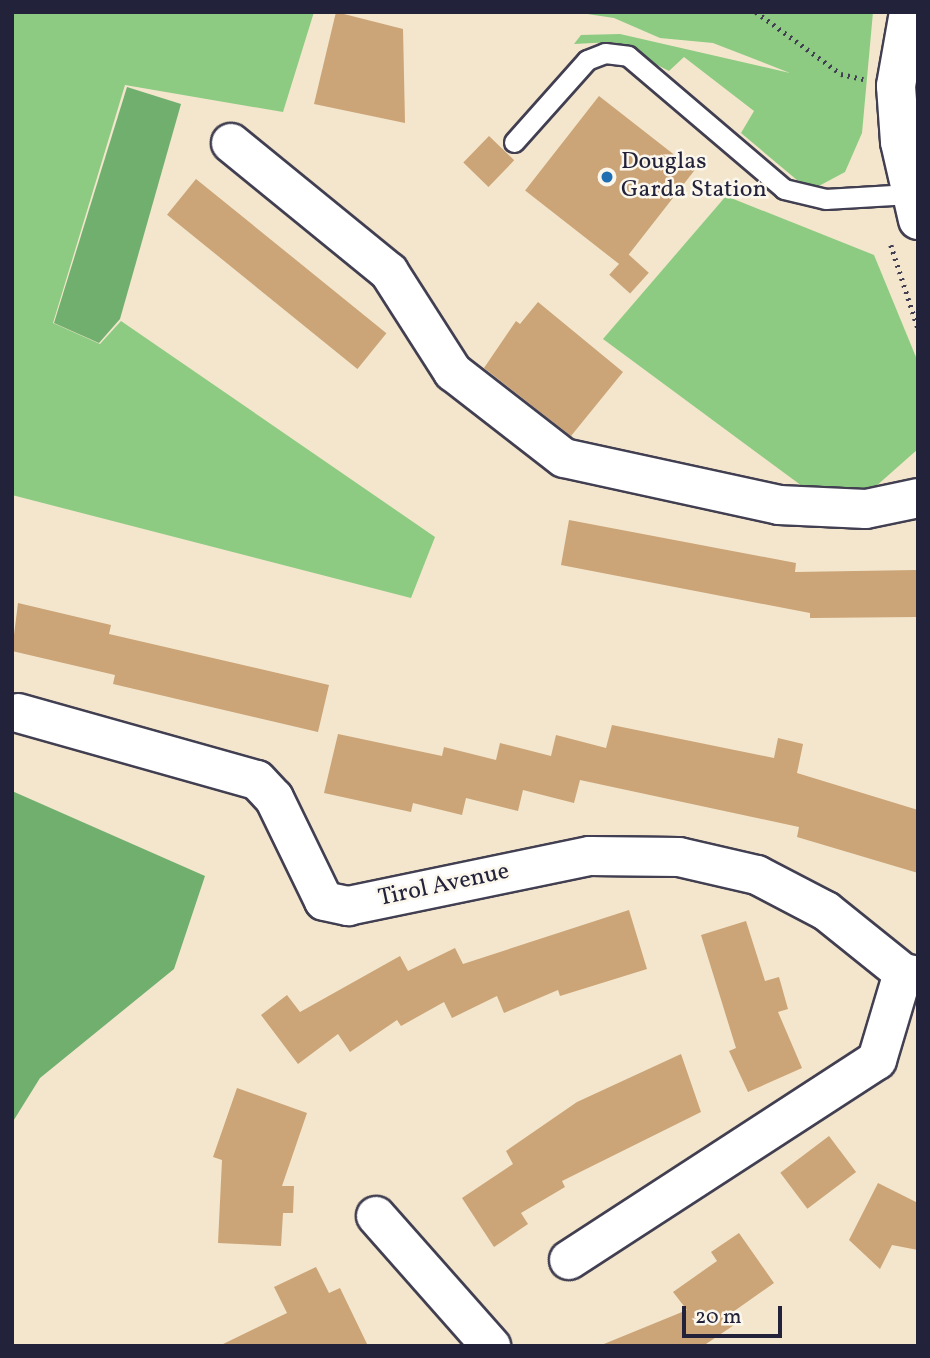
<!DOCTYPE html>
<html>
<head>
<meta charset="utf-8">
<style>
  body { margin:0 }
  #map { position:relative; width:930px; height:1358px; overflow:hidden; background:#f3e6cc; font-family:Vollkorn,serif }
  div>[style] { position:absolute }
  .green>* { inset:0; background:#8ccb81 }
  .forest>* { inset:0; background:#71af6f }
  .building>* { inset:0; background:#cba477; transform-origin:0 0 }
  .path>* { height:4.5px; margin-top:-2.25px; transform-origin:0; background:repeating-linear-gradient(90deg,#413f51 0 2px,transparent 0 7px) }
  .roads { filter:drop-shadow(2px 0 #413f51) drop-shadow(-2px 0 #413f51) drop-shadow(0 2px #413f51) drop-shadow(0 -2px #413f51) }
  .lane>* { height:19px; margin:-9.5px; padding:0 9.5px; transform-origin:9.5px; border-radius:9.5px; background:#fff }
  .street>* { height:38px; margin:-19px; padding:0 19px; transform-origin:19px; border-radius:19px; background:#fff }
  .secondary>* { height:38px; margin:-19px; padding:0 19px; transform-origin:19px; border-radius:19px; background:#fff }
  .dots>* { width:19px; height:19px; translate:-50% -50%; box-sizing:border-box; border:4px solid #fbf7ec; border-radius:50% }
  span { translate:-50% -50%; white-space:nowrap; text-align:center; line-height:1.15; -webkit-text-stroke:5px #fbf7ec; paint-order:stroke }
  .poi-label { font-size:24px; color:#22223b }
  .left { translate:0 -50%; text-align:left }
  .street-label { font-size:24px; color:#22223b }
  .frame { position:absolute; inset:0; border:14px solid #22223b; pointer-events:none }
  .scale { position:absolute; left:682px; top:1306px; width:100px; height:32px; box-sizing:border-box; border:4px solid #22223b; border-top:0; padding-left:9px; font-size:21px; line-height:24px; white-space:nowrap; color:#22223b; -webkit-text-stroke:5px #fbf7ec; paint-order:stroke }
</style>
</head>
<body>
<div id="map">
  <div class="green">
    <div style="clip-path:polygon(12px 12px,314px 12px,283px 112px,125px 85px,53px 323px,100px 344px,121px 321px,435px 537px,411px 598px,12px 495px)"></div>
    <div style="clip-path:polygon(574px 12px,873px 12px,862px 133px,845px 172px,817px 187px,797px 180px,741px 133px,754px 111px,684px 57px,669px 71px,613px 42px,574px 44px,581px 35px,620px 34px,790px 73px,713px 43px,660px 38px,614px 18px)"></div>
    <div style="clip-path:polygon(726px 196px,874px 255px,918px 362px,918px 449px,866px 495px,802px 486px,603px 339px)"></div>
  </div>
  <div class="forest">
    <div style="clip-path:polygon(127px 87px,181px 104px,120px 319px,99px 343px,54px 323px)"></div>
    <div style="clip-path:polygon(12px 791px,205px 876px,174px 969px,40px 1078px,12px 1123px)"></div>
  </div>
  <div class="building">
    <div style="clip-path:polygon(336px 12px,403px 29px,405px 123px,314px 104px)"></div>
    <div style="left:599px;top:96px;width:121px;height:120px;rotate:38deg"></div>
    <div style="left:489px;top:136px;width:35px;height:37px;rotate:44deg"></div>
    <div style="left:196px;top:179px;width:245px;height:46px;rotate:39deg"></div>
    <div style="left:628px;top:254px;width:28px;height:28px;rotate:42deg"></div>
    <div style="clip-path:polygon(538px 302px,623px 372px,571px 436px,484px 368px,516px 321px,520px 324px)"></div>
    <div style="clip-path:polygon(569px 520px,796px 563px,795px 572px,916px 570px,917px 617px,810px 618px,810px 613px,561px 565px)"></div>
    <div style="clip-path:polygon(18px 603px,111px 625px,109px 634px,329px 685px,318px 732px,113px 684px,115px 675px,12px 651px)"></div>
    <div style="clip-path:polygon(612px 725px,774px 758px,778px 738px,803px 744px,797px 773px,918px 810px,918px 873px,797px 837px,799px 827px,580px 780px,574px 803px,523px 790px,518px 811px,466px 798px,462px 815px,413px 803px,411px 812px,324px 793px,338px 734px,442px 756px,444px 747px,496px 760px,500px 743px,551px 756px,556px 735px,606px 748px)"></div>
    <div style="clip-path:polygon(629px 910px,647px 969px,560px 996px,558px 990px,504px 1013px,497px 996px,452px 1018px,444px 1002px,401px 1026px,397px 1020px,350px 1052px,338px 1034px,298px 1064px,261px 1015px,287px 995px,300px 1012px,400px 956px,408px 971px,455px 948px,463px 964px)"></div>
    <div style="clip-path:polygon(746px 921px,765px 981px,779px 977px,788px 1009px,778px 1012px,802px 1068px,748px 1092px,729px 1051px,736px 1048px,701px 935px)"></div>
    <div style="clip-path:polygon(681px 1054px,701px 1112px,562px 1181px,565px 1187px,521px 1213px,528px 1224px,494px 1247px,462px 1198px,513px 1164px,506px 1151px,577px 1102px)"></div>
    <div style="clip-path:polygon(237px 1088px,307px 1113px,282px 1186px,294px 1186px,293px 1213px,283px 1213px,281px 1246px,218px 1243px,222px 1160px,213px 1157px)"></div>
    <div style="left:829px;top:1136px;width:45px;height:61px;rotate:53deg"></div>
    <div style="clip-path:polygon(878px 1183px,918px 1203px,918px 1250px,892px 1245px,880px 1269px,849px 1240px)"></div>
    <div style="clip-path:polygon(739px 1233px,774px 1283px,730px 1314px,737px 1323px,703px 1346px,599px 1346px,687px 1310px,673px 1292px,717px 1261px,711px 1252px)"></div>
    <div style="clip-path:polygon(316px 1267px,329px 1293px,340px 1288px,368px 1346px,219px 1346px,287px 1313px,274px 1287px)"></div>
  </div>
  <div class="path">
    <div style="left:756px;top:12px;width:105px;rotate:36.1deg"></div>
    <div style="left:841px;top:74px;width:23px;rotate:13deg"></div>
    <div style="left:891px;top:245px;width:87px;rotate:72deg"></div>
  </div>
  <div class="roads">
    <div class="lane">
      <div style="left:514px;top:142px;width:110px;rotate:-48.3deg"></div>
      <div style="left:587px;top:60px;width:19px;rotate:-21deg"></div>
      <div style="left:605px;top:53px;width:23px;rotate:7deg"></div>
      <div style="left:628px;top:56px;width:205px;rotate:40.4deg"></div>
      <div style="left:784px;top:189px;width:43px;rotate:13.4deg"></div>
      <div style="left:826px;top:199px;width:83px;rotate:-3.4deg"></div>
    </div>
    <div class="street">
      <div style="left:231px;top:143px;width:204px;rotate:39.2deg"></div>
      <div style="left:389px;top:272px;width:119px;rotate:57.4deg"></div>
      <div style="left:453px;top:372px;width:140px;rotate:37.8deg"></div>
      <div style="left:564px;top:458px;width:220px;rotate:12.3deg"></div>
      <div style="left:779px;top:505px;width:87px;rotate:2.6deg"></div>
      <div style="left:866px;top:509px;width:53px;rotate:-11.9deg"></div>
      <div style="left:18px;top:713px;width:248px;rotate:15.7deg"></div>
      <div style="left:257px;top:780px;width:25px;rotate:47deg"></div>
      <div style="left:274px;top:798px;width:114px;rotate:64.1deg"></div>
      <div style="left:324px;top:901px;width:25px;rotate:12deg"></div>
      <div style="left:348px;top:906px;width:247px;rotate:-11.7deg"></div>
      <div style="left:590px;top:856px;width:89px;rotate:0.6deg"></div>
      <div style="left:679px;top:857px;width:80px;rotate:13deg"></div>
      <div style="left:757px;top:875px;width:78px;rotate:27.6deg"></div>
      <div style="left:826px;top:911px;width:99px;rotate:38.8deg"></div>
      <div style="left:903px;top:973px;width:15px;rotate:11deg"></div>
      <div style="left:376px;top:1216px;width:174px;rotate:48.5deg"></div>
      <div style="left:569px;top:1260px;width:367px;rotate:-33deg"></div>
      <div style="left:877px;top:1060px;width:91px;rotate:-73.4deg"></div>
    </div>
    <div class="secondary">
      <div style="left:909px;top:12px;width:75px;rotate:100deg"></div>
      <div style="left:896px;top:86px;width:56px;rotate:85.9deg"></div>
      <div style="left:900px;top:142px;width:80px;rotate:77deg"></div>
    </div>
  </div>
  <div class="dots">
    <div style="left:607px;top:177px;background:#1f6fb2"></div>
  </div>
  <div class="poi-label">
    <span class="left" style="left:621px;top:177px">Douglas<br>Garda Station</span>
  </div>
  <div class="street-label">
    <span style="left:444px;top:886px;rotate:-12deg">Tirol Avenue</span>
  </div>
  <div class="frame"></div>
  <div class="scale">20 m</div>
</div>
</body>
</html>
